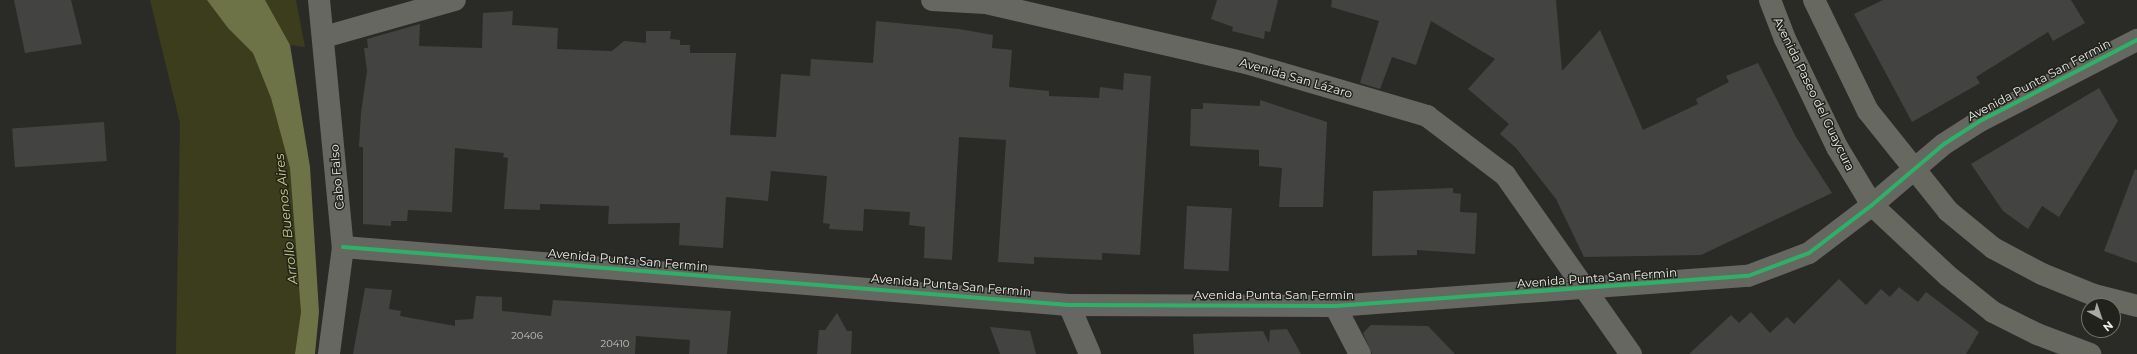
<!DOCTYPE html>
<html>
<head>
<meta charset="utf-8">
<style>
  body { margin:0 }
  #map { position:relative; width:2137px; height:354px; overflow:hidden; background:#2a2b27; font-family:Montserrat,sans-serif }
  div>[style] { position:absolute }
  .green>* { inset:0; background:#3b3d1d }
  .water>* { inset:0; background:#6e7247 }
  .building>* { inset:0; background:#434441; transform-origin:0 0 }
  .minor>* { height:22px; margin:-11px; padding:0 11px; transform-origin:11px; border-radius:11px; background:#676762 }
  .major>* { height:22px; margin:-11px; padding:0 11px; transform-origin:11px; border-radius:11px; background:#676860 }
  .cycleway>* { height:4px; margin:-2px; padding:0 2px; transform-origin:2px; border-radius:2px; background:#2db169 }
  span { translate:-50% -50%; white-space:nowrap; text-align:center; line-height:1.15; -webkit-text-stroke:3px #22221c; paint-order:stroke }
  .number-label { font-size:10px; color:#c3c4c0 }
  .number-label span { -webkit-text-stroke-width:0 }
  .street-label { font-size:12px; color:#eeeeea }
  .water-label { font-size:13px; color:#c9ce84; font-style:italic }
  .north { position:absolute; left:2081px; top:298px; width:40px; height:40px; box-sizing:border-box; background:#22221c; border:1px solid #74746e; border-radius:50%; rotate:140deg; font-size:11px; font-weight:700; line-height:16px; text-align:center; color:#eeeeea }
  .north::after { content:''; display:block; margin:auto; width:14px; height:18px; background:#a9aaa6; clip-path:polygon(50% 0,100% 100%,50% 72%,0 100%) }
</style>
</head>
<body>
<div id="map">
  <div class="green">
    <div style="clip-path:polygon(150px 0,296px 0,305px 47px,290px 45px,312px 354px,176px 354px,180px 123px)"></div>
  </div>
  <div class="water">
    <div style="clip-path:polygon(207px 0,265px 0,290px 45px,310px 167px,319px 312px,315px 354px,295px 354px,301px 312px,290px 168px,271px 98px,253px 53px,228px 28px)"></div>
  </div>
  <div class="building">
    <div style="clip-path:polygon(14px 0,71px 0,82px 44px,25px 53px)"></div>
    <div style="clip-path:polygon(1217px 0,1278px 0,1270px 32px,1265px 31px,1264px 39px,1232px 31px,1233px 27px,1211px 19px)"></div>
    <div style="clip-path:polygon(1332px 0,1556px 0,1562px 71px,1600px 30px,1643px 130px,1698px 104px,1696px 99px,1729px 82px,1726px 76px,1758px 63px,1796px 137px,1832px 193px,1701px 255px,1584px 257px,1556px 199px,1516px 148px,1500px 134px,1509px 124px,1468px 89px,1495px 59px,1431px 21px,1416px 65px,1392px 57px,1380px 89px,1360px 83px,1379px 21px,1331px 7px)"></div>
    <div style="clip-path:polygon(1883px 0,2071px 0,2085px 23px,2053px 41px,2048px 32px,1976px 77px,1980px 83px,1912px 122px,1854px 14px)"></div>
    <div style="clip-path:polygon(513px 11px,512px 25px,558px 28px,557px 49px,612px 51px,624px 41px,646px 43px,646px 31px,671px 31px,670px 39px,680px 40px,680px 45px,690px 45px,690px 53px,736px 53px,730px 135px,776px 137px,781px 74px,810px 76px,811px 59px,873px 63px,876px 21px,959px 29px,993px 35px,992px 48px,1012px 50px,1009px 87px,1049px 91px,1049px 96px,1099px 98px,1100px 87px,1123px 90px,1124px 73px,1151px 76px,1140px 255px,1102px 253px,1102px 260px,1034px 257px,1034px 264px,998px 262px,1006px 140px,959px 137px,952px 260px,924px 258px,925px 227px,909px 225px,910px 212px,864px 209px,863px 231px,829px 229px,830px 224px,823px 223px,827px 176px,771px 171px,768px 201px,726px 197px,723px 248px,679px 245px,680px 223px,608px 224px,609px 206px,540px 204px,540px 210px,504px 209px,508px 158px,503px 157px,504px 153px,455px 148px,452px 212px,408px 210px,407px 221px,391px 221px,391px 226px,363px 224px,363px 147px,359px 147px,361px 113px,367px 71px,364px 48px,368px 48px,367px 39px,420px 24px,419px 46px,482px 48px,483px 13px)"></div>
    <div style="clip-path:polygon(2099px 88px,2118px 121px,2059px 217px,2042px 206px,2028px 229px,2003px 211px,1971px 164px)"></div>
    <div style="clip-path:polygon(1260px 100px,1327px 122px,1323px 207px,1279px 207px,1282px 168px,1259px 166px,1259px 150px,1190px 146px,1191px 109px,1203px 109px,1203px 103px,1260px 106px)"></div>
    <div style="left:104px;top:122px;width:39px;height:92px;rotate:86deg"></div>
    <div style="clip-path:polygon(2135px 169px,2137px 170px,2137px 263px,2104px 251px)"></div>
    <div style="clip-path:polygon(1453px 188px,1453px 193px,1461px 194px,1460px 212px,1477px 213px,1475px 254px,1417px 250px,1417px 255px,1372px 256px,1373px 191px)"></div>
    <div style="left:1187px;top:206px;width:45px;height:63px;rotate:3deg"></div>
    <div style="clip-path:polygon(1839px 279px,1866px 305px,1881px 289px,1890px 297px,1899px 287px,1918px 302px,1926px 292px,1979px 332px,1966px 354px,1689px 354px,1731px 315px,1739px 323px,1751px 312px,1770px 333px,1787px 317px,1794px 324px)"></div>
    <div style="clip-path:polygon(365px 288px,392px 290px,389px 309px,401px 311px,400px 316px,455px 326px,455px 320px,473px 319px,476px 296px,502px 297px,502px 311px,551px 316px,553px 300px,731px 311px,727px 354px,689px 354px,690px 340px,636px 336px,635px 354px,353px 354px)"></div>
    <div style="clip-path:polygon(837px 313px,847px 331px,852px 331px,851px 354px,817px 354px,819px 330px,825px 330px)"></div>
    <div style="clip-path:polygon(1371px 325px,1428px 326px,1455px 354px,1372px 354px,1363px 333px)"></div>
    <div style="clip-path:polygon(990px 327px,1030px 331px,1036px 354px,1000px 354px)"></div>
    <div style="clip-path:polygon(1287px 329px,1301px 354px,1194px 354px,1193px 334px,1263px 331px,1269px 343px,1270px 330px)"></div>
  </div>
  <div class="minor">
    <div style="left:319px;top:0;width:248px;rotate:84.5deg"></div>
    <div style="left:343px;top:247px;width:108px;rotate:97.5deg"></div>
    <div style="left:932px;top:0;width:54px;rotate:3.2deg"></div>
    <div style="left:986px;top:3px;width:267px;rotate:13deg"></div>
    <div style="left:1246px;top:63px;width:189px;rotate:16.3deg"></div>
    <div style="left:1427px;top:116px;width:98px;rotate:37.1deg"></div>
    <div style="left:1505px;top:175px;width:219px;rotate:54.9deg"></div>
    <div style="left:324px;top:37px;width:136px;rotate:-15.8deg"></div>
    <div style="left:343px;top:247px;width:728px;rotate:4.57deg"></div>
    <div style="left:1069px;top:305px;width:266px;rotate:0.2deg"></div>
    <div style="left:1335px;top:306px;width:414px;rotate:-4.2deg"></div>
    <div style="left:1748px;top:276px;width:65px;rotate:-20.7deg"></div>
    <div style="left:1809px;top:253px;width:79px;rotate:-37.3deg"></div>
    <div style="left:1872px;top:205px;width:94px;rotate:-40.3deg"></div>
    <div style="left:1944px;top:144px;width:43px;rotate:-32.6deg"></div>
    <div style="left:1980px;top:121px;width:177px;rotate:-27.3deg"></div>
    <div style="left:1069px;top:305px;width:53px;rotate:66.8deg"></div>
    <div style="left:1335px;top:306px;width:54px;rotate:62.5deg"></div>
  </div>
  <div class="major">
    <div style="left:1770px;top:0;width:42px;rotate:69deg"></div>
    <div style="left:1785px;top:39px;width:120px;rotate:64.3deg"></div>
    <div style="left:1837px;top:147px;width:68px;rotate:58.9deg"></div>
    <div style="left:1872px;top:205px;width:104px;rotate:43.1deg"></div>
    <div style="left:1948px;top:276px;width:58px;rotate:38.7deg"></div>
    <div style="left:1993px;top:312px;width:49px;rotate:26.6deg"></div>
    <div style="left:2037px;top:334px;width:57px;rotate:20.7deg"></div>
    <div style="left:1814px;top:0;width:123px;rotate:64.1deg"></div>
    <div style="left:1868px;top:111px;width:128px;rotate:51.3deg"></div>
    <div style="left:1948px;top:211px;width:58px;rotate:39.4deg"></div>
    <div style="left:1993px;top:248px;width:55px;rotate:28deg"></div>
    <div style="left:2042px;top:274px;width:56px;rotate:22deg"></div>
    <div style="left:2094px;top:295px;width:44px;rotate:14.3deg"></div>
  </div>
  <div class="cycleway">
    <div style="left:343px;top:247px;width:728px;rotate:4.57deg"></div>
    <div style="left:1069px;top:305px;width:266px;rotate:0.2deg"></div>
    <div style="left:1335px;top:306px;width:414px;rotate:-4.2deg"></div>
    <div style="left:1748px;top:276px;width:65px;rotate:-20.7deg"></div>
    <div style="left:1809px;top:253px;width:79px;rotate:-37.3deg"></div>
    <div style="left:1872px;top:205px;width:94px;rotate:-40.3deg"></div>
    <div style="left:1944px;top:144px;width:43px;rotate:-32.6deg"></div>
    <div style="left:1980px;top:121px;width:177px;rotate:-27.3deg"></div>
  </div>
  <div class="number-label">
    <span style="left:527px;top:336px">20406</span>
    <span style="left:615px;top:344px">20410</span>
  </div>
  <div class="street-label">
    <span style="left:1296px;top:78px;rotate:16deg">Avenida San Lázaro</span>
    <span style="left:2039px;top:80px;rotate:-28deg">Avenida Punta San Fermin</span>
    <span style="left:1814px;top:94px;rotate:64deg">Avenida Paseo del Guaycura</span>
    <span style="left:337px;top:177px;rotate:-95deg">Cabo Falso</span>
    <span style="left:628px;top:260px;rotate:5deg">Avenida Punta San Fermin</span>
    <span style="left:1597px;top:278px;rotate:-4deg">Avenida Punta San Fermin</span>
    <span style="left:951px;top:285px;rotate:5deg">Avenida Punta San Fermin</span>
    <span style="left:1274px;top:295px">Avenida Punta San Fermin</span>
  </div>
  <div class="water-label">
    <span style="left:286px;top:219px;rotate:-96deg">Arrollo Buenos Aires</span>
  </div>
  <div class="north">N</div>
</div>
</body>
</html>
